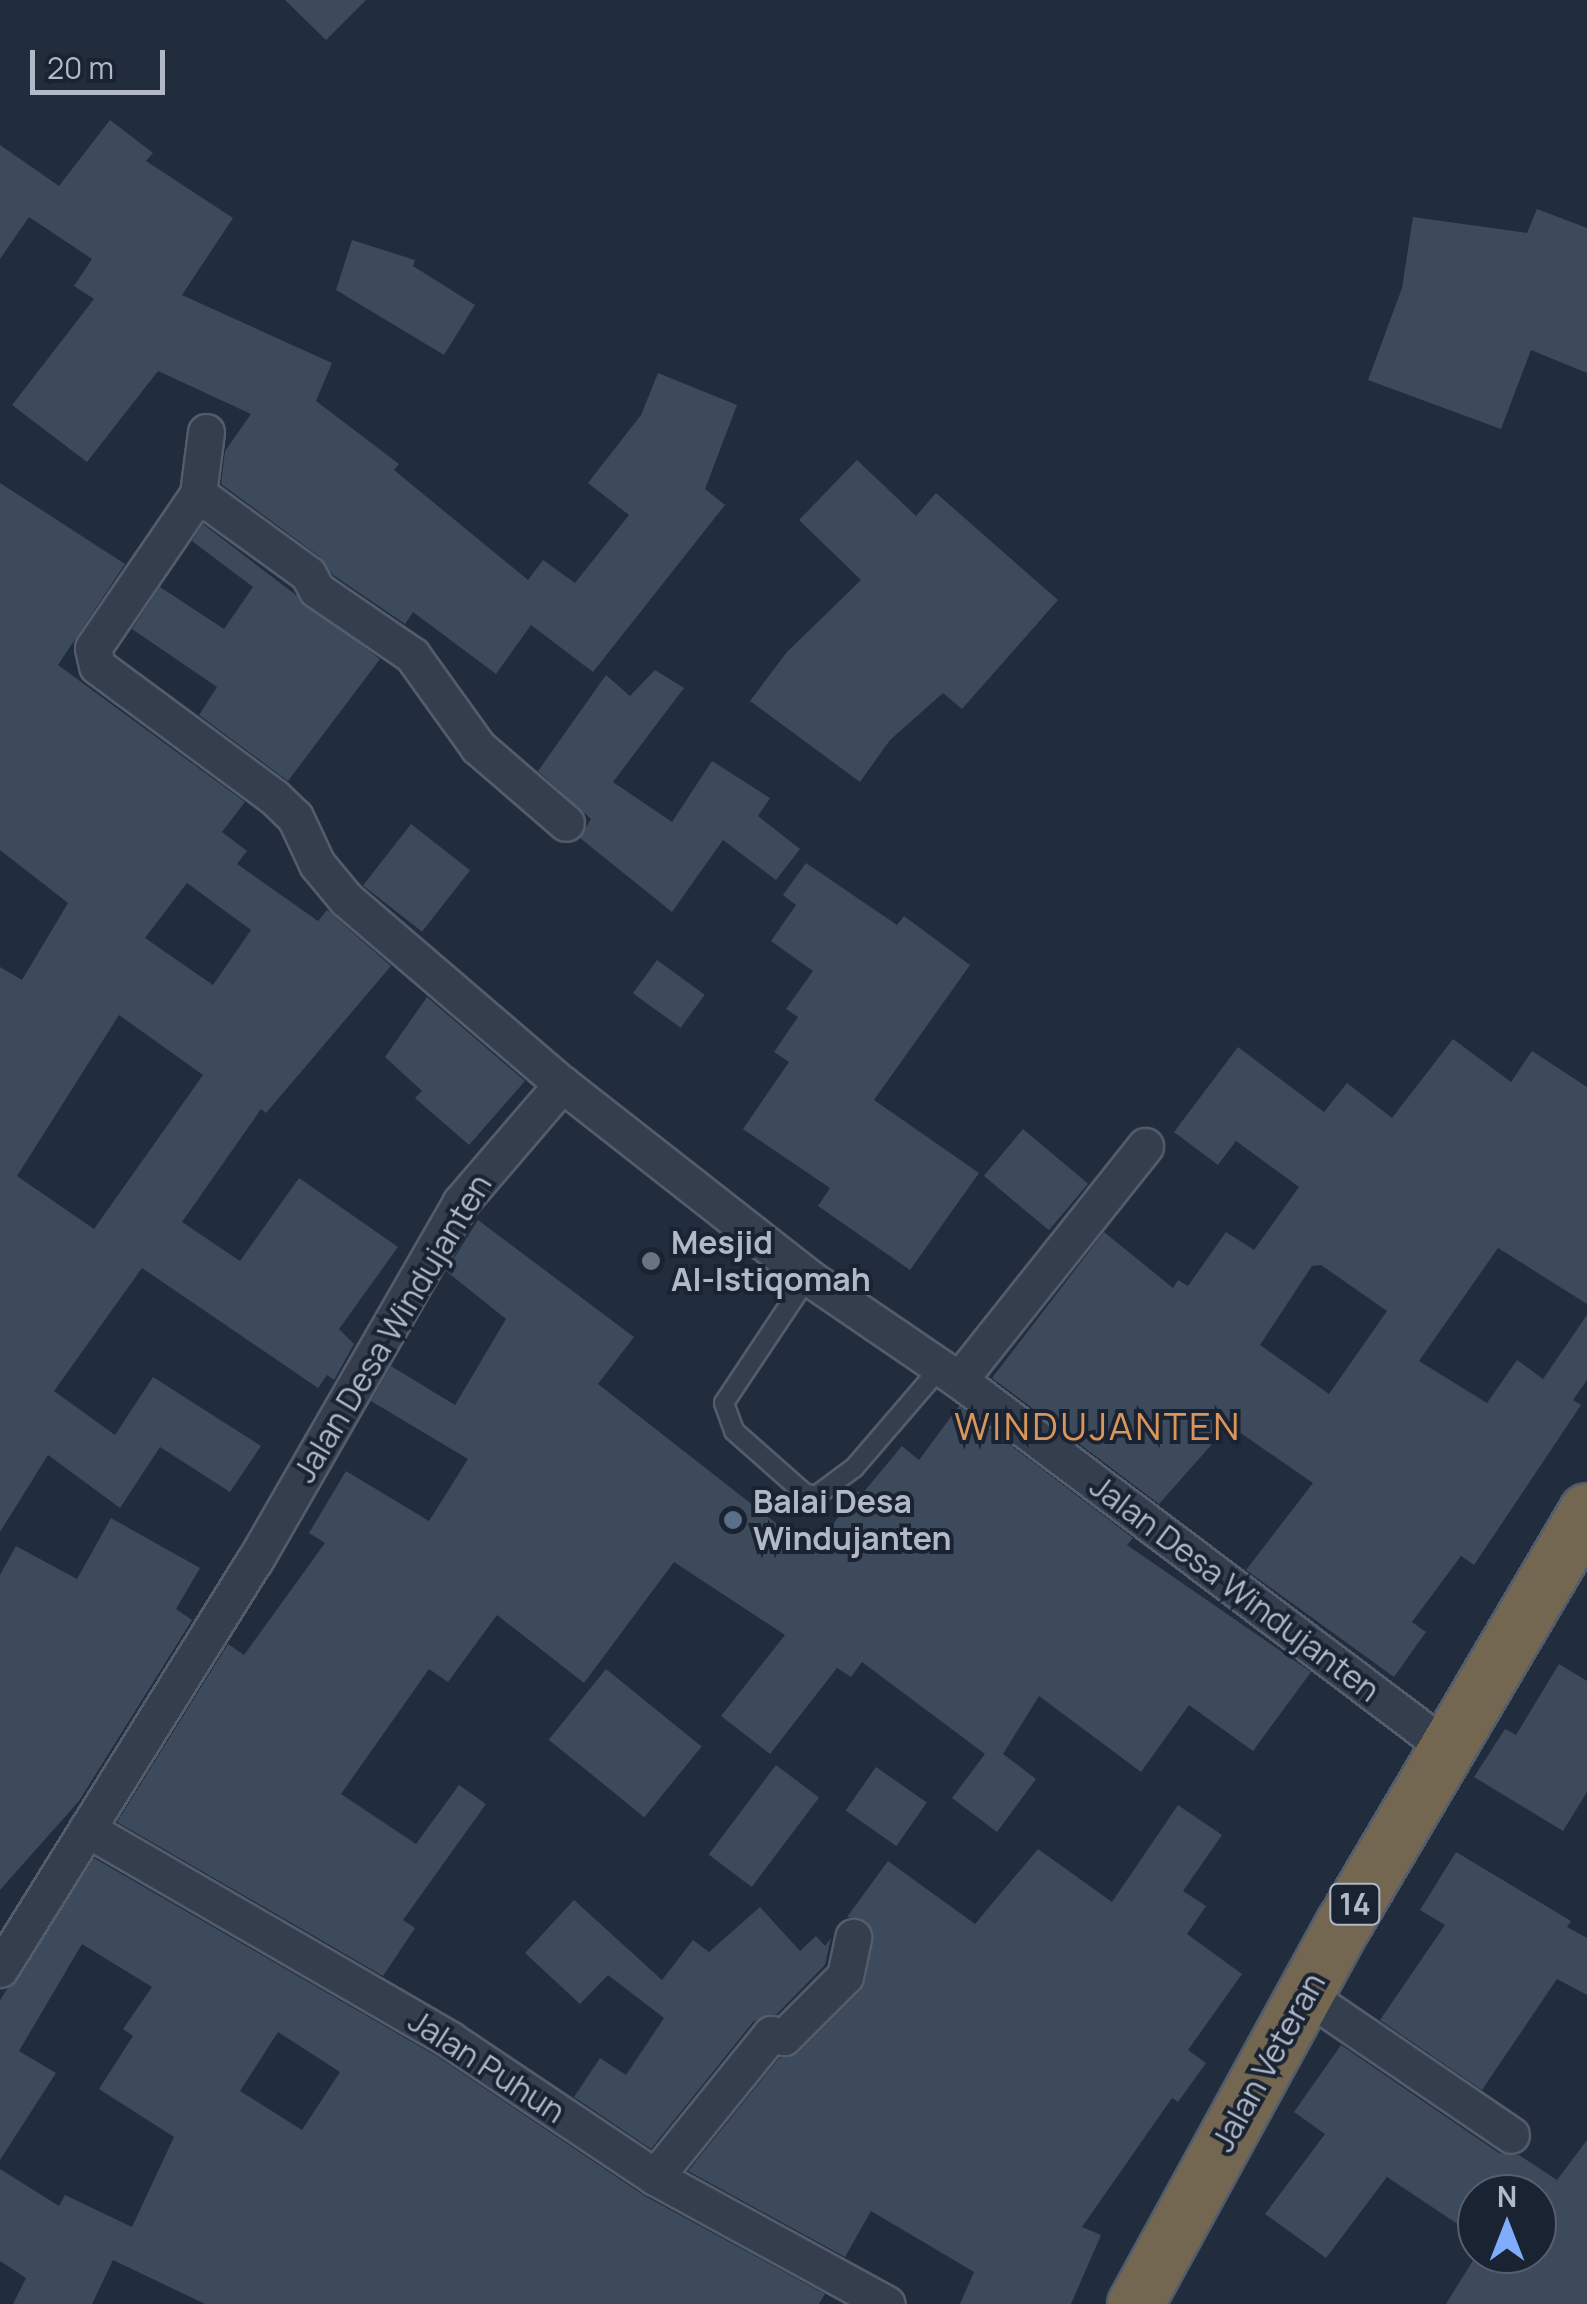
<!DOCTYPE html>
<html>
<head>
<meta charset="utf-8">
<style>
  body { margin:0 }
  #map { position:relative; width:1587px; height:2304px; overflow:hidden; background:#212c3d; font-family:Manrope,sans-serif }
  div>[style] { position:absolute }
  .building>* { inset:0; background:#3d4a5c; transform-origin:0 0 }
  .roads { filter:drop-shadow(2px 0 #535c6b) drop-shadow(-2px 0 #535c6b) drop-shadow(0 2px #535c6b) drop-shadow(0 -2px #535c6b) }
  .lane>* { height:18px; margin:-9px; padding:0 9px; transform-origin:9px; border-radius:9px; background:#353e4d }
  .street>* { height:35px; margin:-17.5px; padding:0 17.5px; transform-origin:17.5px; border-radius:17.5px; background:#353e4d }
  .highway>* { height:55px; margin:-27.5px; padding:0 27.5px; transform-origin:27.5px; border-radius:27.5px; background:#736752 }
  .dots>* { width:28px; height:28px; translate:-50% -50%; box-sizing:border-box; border:5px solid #1a2332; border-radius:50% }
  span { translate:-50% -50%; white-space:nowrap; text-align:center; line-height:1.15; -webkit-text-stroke:8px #1a2332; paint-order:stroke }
  .shield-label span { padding:2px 8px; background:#1a2332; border:2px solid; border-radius:8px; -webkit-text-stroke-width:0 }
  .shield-label { font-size:30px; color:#b1b9c8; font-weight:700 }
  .poi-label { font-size:32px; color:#b1b9c8; font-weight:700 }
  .left { translate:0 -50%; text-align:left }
  .street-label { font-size:32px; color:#b1b9c8 }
  .quarter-label { font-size:38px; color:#da965a; letter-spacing:2.5px }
  .north { position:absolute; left:1457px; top:2174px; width:100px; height:100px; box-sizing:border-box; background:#1a2332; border:2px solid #565f6e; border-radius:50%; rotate:0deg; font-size:28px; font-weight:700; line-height:40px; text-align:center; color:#b1b9c8 }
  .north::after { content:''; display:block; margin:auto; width:35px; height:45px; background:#80acfe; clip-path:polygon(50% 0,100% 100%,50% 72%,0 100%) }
  .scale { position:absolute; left:30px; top:50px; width:135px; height:45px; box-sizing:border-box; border:5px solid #b1b9c8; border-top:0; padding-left:12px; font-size:30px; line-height:35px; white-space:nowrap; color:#b1b9c8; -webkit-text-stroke:8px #1a2332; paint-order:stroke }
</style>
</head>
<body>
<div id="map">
  <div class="building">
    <div style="clip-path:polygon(285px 0,366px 0,326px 40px)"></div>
    <div style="clip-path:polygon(110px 120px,153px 153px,146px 161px,233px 218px,182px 295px,332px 363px,316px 401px,399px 464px,394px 470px,528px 580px,543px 560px,575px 583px,629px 515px,588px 483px,641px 415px,658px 373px,737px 405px,705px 489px,725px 505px,593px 672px,531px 625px,496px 674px,413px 612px,405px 624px,333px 575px,320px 557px,221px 484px,225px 451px,251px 414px,158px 371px,87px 462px,12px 405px,94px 299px,74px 286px,92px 259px,29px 217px,0 259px,0 145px,59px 186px)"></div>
    <div style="clip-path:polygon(1537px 209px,1587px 228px,1587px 373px,1531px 350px,1501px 429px,1368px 380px,1402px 288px,1413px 217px,1527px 233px)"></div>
    <div style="clip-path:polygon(352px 240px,415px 260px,413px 266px,475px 305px,444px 355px,336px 290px)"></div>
    <div style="clip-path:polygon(857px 460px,916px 516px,936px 493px,1058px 600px,962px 709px,943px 693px,890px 740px,860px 782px,750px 701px,787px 652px,861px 580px,799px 520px)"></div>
    <div style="clip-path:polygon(evenodd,0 483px,125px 564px,58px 665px,245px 802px,222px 832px,247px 851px,237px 864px,318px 921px,327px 910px,391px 966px,266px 1113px,261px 1109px,182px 1222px,240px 1261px,299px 1178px,398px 1247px,339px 1329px,354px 1344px,334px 1380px,327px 1375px,318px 1388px,142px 1268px,54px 1391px,115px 1435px,153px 1377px,261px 1446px,230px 1492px,160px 1447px,120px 1508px,48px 1455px,0 1532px,0 967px,22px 980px,68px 903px,0 850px,0 483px,187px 883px,251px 930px,213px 985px,145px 938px,187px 883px,0 483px,119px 1015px,203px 1075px,94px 1229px,17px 1176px,119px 1015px)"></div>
    <div style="clip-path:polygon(203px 524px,380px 659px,288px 781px,199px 715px,217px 687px,132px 629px,160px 587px,224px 629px,253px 587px,192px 541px)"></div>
    <div style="clip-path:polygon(655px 670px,684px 688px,613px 782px,672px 822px,712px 761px,770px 798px,758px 816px,800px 849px,776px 880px,723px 840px,672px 912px,580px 838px,591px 819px,538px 771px,606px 675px,630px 696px)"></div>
    <div style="left:411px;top:824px;width:75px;height:78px;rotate:38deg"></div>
    <div style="clip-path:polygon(806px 863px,897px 925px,904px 916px,970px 965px,874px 1100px,979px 1173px,910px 1270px,818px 1206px,830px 1188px,743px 1129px,789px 1062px,774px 1052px,798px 1017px,786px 1009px,813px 971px,771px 941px,796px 905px,783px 895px)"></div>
    <div style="left:657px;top:960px;width:59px;height:41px;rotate:36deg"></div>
    <div style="clip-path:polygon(427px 997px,525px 1081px,469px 1145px,415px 1098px,422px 1091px,385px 1057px)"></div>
    <div style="clip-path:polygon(evenodd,1453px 1039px,1511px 1082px,1532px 1051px,1587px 1087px,1587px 1304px,1498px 1248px,1419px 1361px,1487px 1403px,1517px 1360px,1543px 1379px,1587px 1315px,1587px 1380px,1573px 1400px,1581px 1405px,1474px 1565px,1461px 1556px,1412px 1622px,1426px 1632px,1394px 1677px,1246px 1570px,1313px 1483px,1229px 1425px,1159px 1504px,992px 1378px,1104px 1232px,1173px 1288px,1178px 1280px,1188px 1286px,1226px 1232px,1254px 1250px,1299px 1187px,1236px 1141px,1218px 1165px,1174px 1132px,1238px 1047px,1324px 1112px,1347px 1083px,1392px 1118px,1453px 1039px,1321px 1265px,1387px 1311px,1329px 1394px,1260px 1345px,1312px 1266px,1321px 1265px)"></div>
    <div style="left:1023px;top:1129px;width:85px;height:61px;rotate:40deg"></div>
    <div style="clip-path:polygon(478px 1220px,634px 1337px,598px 1384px,813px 1552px,857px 1491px,862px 1494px,902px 1446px,919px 1460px,959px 1406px,1133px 1538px,1127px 1545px,1311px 1672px,1253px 1751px,1189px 1705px,1141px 1772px,1039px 1696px,1003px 1754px,1036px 1779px,997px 1832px,952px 1798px,985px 1754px,862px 1662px,851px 1677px,837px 1668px,770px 1754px,721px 1716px,785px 1635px,674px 1562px,584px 1683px,497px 1615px,448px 1682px,429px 1669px,341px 1794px,416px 1844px,459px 1785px,486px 1804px,403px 1920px,415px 1928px,383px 1976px,117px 1822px,228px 1644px,244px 1655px,325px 1543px,309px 1533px,346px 1471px,429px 1521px,468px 1459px,371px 1401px,391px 1366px,455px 1405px,506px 1319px,446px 1271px)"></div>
    <div style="clip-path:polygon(111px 1518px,200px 1568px,176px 1609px,192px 1620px,79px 1801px,0 1890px,0 1575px,16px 1546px,77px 1579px)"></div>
    <div style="clip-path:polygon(1559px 1664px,1587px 1681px,1587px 1792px,1563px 1831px,1474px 1777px,1505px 1729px,1516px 1735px)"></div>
    <div style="left:606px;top:1669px;width:123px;height:91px;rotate:39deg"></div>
    <div style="left:776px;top:1765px;width:54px;height:112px;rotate:37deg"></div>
    <div style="left:876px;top:1767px;width:62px;height:53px;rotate:35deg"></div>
    <div style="clip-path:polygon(1178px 1805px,1222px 1835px,1183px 1891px,1206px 1906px,1187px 1934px,1242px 1974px,1188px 2050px,1206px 2063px,1178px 2102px,1172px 2098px,1082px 2227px,1101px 2235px,1071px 2304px,960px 2304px,974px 2272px,871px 2211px,845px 2257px,688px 2171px,779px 2058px,799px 2052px,861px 1990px,873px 1931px,866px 1921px,847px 1917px,888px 1861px,975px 1924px,1038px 1849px,1112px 1902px)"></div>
    <div style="clip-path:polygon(1456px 1852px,1571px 1921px,1567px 1927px,1587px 1938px,1587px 1995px,1557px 1979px,1482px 2090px,1380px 2020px,1445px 1925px,1420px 1910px)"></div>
    <div style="clip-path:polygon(evenodd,94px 1858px,438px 2057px,645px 2196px,825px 2294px,819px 2304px,205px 2304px,113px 2260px,92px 2304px,13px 2304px,26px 2278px,0 2261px,0 2169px,59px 2206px,65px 2195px,132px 2227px,174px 2137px,99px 2089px,133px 2036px,123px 2029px,152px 1987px,82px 1944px,19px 2051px,56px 2073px,0 2160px,0 2000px,94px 1858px,278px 2032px,340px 2072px,302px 2130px,240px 2091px,278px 2032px)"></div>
    <div style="clip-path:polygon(574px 1900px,662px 1980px,693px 1940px,709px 1952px,760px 1907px,800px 1951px,816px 1936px,825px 1946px,831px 1938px,825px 1965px,777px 2014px,754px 2021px,651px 2149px,574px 2097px,600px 2058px,626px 2075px,664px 2018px,608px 1975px,580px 2004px,525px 1953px)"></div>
    <div style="clip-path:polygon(1341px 2045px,1499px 2153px,1519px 2155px,1557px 2180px,1587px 2140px,1587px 2304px,1446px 2304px,1477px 2254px,1537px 2254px,1537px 2194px,1477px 2194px,1477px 2237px,1387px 2177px,1326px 2258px,1265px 2214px,1325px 2134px,1294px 2112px)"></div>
  </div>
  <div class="roads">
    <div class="lane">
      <div style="left:808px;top:1277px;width:151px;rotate:123.7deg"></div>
      <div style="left:724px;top:1403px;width:30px;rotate:70deg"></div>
      <div style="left:734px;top:1431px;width:94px;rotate:41.5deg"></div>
      <div style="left:804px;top:1493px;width:12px;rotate:14deg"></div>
      <div style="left:816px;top:1496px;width:47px;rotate:-36.4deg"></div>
      <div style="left:854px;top:1468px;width:133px;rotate:-49.3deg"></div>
    </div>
    <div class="street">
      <div style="left:206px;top:432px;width:63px;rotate:97.4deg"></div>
      <div style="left:198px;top:494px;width:186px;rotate:124.3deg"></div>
      <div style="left:93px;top:648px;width:18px;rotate:77deg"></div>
      <div style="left:97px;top:666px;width:220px;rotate:36.5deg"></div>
      <div style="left:274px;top:797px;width:29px;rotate:44deg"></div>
      <div style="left:295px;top:817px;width:52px;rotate:64.9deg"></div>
      <div style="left:317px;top:864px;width:45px;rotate:50.4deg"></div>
      <div style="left:346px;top:899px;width:284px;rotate:40.6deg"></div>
      <div style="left:198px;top:494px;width:136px;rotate:36deg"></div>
      <div style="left:308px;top:574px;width:18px;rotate:61deg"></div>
      <div style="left:317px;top:590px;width:115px;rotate:34.4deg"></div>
      <div style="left:412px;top:655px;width:113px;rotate:54.3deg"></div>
      <div style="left:478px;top:747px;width:116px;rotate:40.8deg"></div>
      <div style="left:959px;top:1380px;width:299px;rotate:-51.5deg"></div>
      <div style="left:87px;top:1829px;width:419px;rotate:30.1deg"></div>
      <div style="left:449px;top:2039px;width:248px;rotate:33.8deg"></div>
      <div style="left:655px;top:2177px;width:264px;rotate:28.7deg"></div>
      <div style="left:0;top:1969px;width:482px;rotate:-58.1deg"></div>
      <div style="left:255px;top:1560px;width:412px;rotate:-60.1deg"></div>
      <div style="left:460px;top:1203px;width:157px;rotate:-49.4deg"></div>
      <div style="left:562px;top:1084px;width:313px;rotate:38.1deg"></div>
      <div style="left:808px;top:1277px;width:183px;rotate:34.3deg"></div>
      <div style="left:959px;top:1380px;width:613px;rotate:37.04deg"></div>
      <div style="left:1306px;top:1995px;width:248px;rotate:34.3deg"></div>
      <div style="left:655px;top:2177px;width:184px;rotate:-51deg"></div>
      <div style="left:771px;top:2034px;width:13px;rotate:13deg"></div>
      <div style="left:784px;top:2037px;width:86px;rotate:-45deg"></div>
      <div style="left:845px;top:1976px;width:40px;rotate:-78deg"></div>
    </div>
    <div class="highway">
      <div style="left:1135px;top:2304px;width:435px;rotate:-61.3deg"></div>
      <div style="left:1344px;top:1923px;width:478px;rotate:-59.5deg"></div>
    </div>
  </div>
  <div class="dots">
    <div style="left:651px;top:1261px;background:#6b7280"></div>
    <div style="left:733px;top:1520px;background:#5c6f8a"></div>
  </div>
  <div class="shield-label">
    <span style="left:1355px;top:1904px">14</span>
  </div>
  <div class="poi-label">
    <span class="left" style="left:671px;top:1261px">Mesjid<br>Al-Istiqomah</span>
    <span class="left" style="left:753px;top:1520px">Balai Desa<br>Windujanten</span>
  </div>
  <div class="street-label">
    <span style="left:392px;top:1328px;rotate:-59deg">Jalan Desa Windujanten</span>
    <span style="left:1235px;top:1588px;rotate:37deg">Jalan Desa Windujanten</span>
    <span style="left:1268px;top:2062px;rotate:-61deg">Jalan Veteran</span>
    <span style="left:487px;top:2066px;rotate:33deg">Jalan Puhun</span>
  </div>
  <div class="quarter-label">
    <span style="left:1098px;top:1426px">WINDUJANTEN</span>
  </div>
  <div class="north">N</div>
  <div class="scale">20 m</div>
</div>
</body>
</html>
